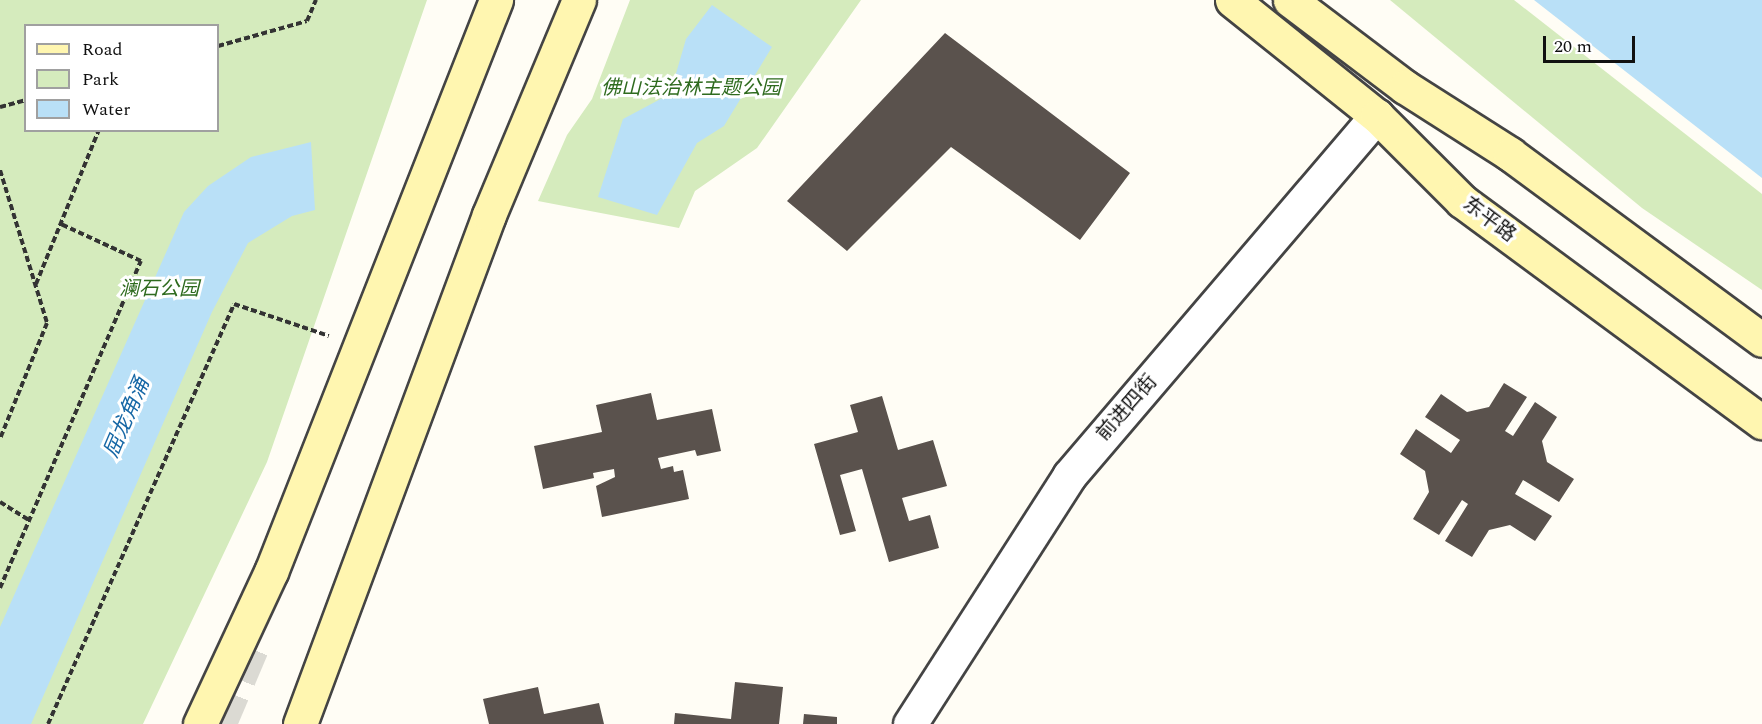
<!DOCTYPE html>
<html>
<head>
<meta charset="utf-8">
<style>
  body { margin:0 }
  #map { position:relative; width:1762px; height:724px; overflow:hidden; background:#fffdf5; font-family:Spectral,"Noto Sans SC",serif }
  div>[style] { position:absolute }
  .green>* { inset:0; background:#d5ebbd }
  .water>* { inset:0; background:#b9e0f7 }
  .building>* { inset:0; background:#5a524d }
  .secondary-tunnel>* { height:33px; margin-top:-16.5px; transform-origin:0; background:repeating-linear-gradient(90deg,#dbdad3 0 33px,transparent 0 49px) }
  .path>* { height:4px; margin-top:-2px; transform-origin:0; background:repeating-linear-gradient(90deg,#333 0 6px,transparent 0 9px) }
  .roads { filter:drop-shadow(2px 0 #444) drop-shadow(-2px 0 #444) drop-shadow(0 2px #444) drop-shadow(0 -2px #444) }
  .tertiary>* { height:33px; margin:-16.5px; padding:0 16.5px; transform-origin:16.5px; border-radius:16.5px; background:#fff }
  .secondary>* { height:33px; margin:-16.5px; padding:0 16.5px; transform-origin:16.5px; border-radius:16.5px; background:#fff6b0 }
  span { translate:-50% -50%; white-space:nowrap; text-align:center; line-height:1.15; -webkit-text-stroke:6px #fff; paint-order:stroke }
  .park-label { font-size:20px; color:#2f6b1f; font-style:italic }
  .street-label { font-size:20px; color:#111 }
  .water-label { font-size:21px; color:#1768a6; font-style:italic }
  .legend { position:absolute; left:24px; top:24px; width:195px; height:108px; box-sizing:border-box; background:#fff; border:2px solid #a0a0a0; margin:0; padding:8px 10px; list-style:none; font-size:18px; color:#111 }
  .legend li { display:flex; align-items:center; gap:12px; height:30px }
  .legend b { width:30px; border:2px solid #a0a0a0 }
  .scale { position:absolute; left:1543px; top:36px; width:92px; height:27px; box-sizing:border-box; border:3px solid #111; border-top:0; padding-left:8px; font-size:18px; line-height:21px; white-space:nowrap; color:#111; -webkit-text-stroke:4px #fff; paint-order:stroke }
</style>
</head>
<body>
<div id="map">
  <div class="green">
    <div style="clip-path:polygon(evenodd,0 0,427px 0,267px 462px,143px 724px,0 724px,0 0,26px 26px,218px 26px,218px 130px,26px 130px,26px 26px)"></div>
    <div style="clip-path:polygon(630px 0,861px 0,757px 148px,695px 191px,679px 228px,538px 201px,567px 135px,592px 99px)"></div>
    <div style="clip-path:polygon(1390px 0,1514px 0,1762px 194px,1762px 290px,1642px 208px)"></div>
  </div>
  <div class="water">
    <div style="clip-path:polygon(1534px 0,1762px 0,1762px 178px)"></div>
    <div style="clip-path:polygon(712px 5px,772px 47px,724px 126px,697px 143px,657px 215px,598px 197px,623px 119px,670px 94px,686px 39px)"></div>
    <div style="clip-path:polygon(311px 142px,315px 210px,292px 216px,248px 243px,212px 312px,31px 724px,0 724px,0 627px,184px 212px,208px 186px,251px 157px)"></div>
  </div>
  <div class="building">
    <div style="clip-path:polygon(945px 33px,1130px 173px,1080px 240px,951px 147px,847px 251px,787px 201px)"></div>
    <div style="clip-path:polygon(1504px 383px,1527px 397px,1505px 431px,1513px 436px,1535px 402px,1557px 417px,1542px 441px,1547px 462px,1574px 479px,1559px 502px,1523px 480px,1515px 494px,1552px 516px,1535px 541px,1510px 525px,1489px 530px,1472px 557px,1445px 541px,1468px 504px,1462px 500px,1439px 535px,1413px 519px,1429px 492px,1425px 471px,1400px 454px,1416px 429px,1451px 453px,1460px 440px,1425px 417px,1441px 394px,1467px 412px,1489px 407px)"></div>
    <div style="clip-path:polygon(651px 393px,657px 420px,712px 409px,721px 451px,697px 456px,695px 450px,658px 458px,661px 469px,673px 466px,674px 472px,683px 470px,689px 499px,602px 517px,596px 486px,615px 477px,614px 469px,593px 473px,594px 478px,543px 489px,534px 446px,602px 432px,596px 405px)"></div>
    <div style="clip-path:polygon(882px 396px,898px 450px,933px 440px,947px 486px,902px 498px,909px 521px,930px 515px,939px 548px,889px 562px,862px 469px,840px 475px,856px 531px,840px 535px,814px 444px,858px 432px,850px 405px)"></div>
    <div style="clip-path:polygon(735px 682px,783px 687px,779px 724px,674px 724px,675px 713px,731px 719px)"></div>
    <div style="clip-path:polygon(538px 687px,544px 714px,599px 703px,604px 724px,489px 724px,483px 699px)"></div>
    <div style="clip-path:polygon(804px 714px,837px 717px,837px 724px,803px 724px)"></div>
  </div>
  <div class="secondary-tunnel">
    <div style="left:220px;top:724px;width:92px;rotate:-67deg"></div>
  </div>
  <div class="path">
    <div style="left:218px;top:46px;width:92px;rotate:-15.7deg"></div>
    <div style="left:307px;top:21px;width:23px;rotate:-67deg"></div>
    <div style="left:0;top:107px;width:27px;rotate:-15deg"></div>
    <div style="left:0;top:170px;width:160px;rotate:72.9deg"></div>
    <div style="left:47px;top:323px;width:125px;rotate:112.1deg"></div>
    <div style="left:36px;top:284px;width:166px;rotate:-67.8deg"></div>
    <div style="left:0;top:502px;width:34px;rotate:32deg"></div>
    <div style="left:0;top:588px;width:356px;rotate:-66.7deg"></div>
    <div style="left:141px;top:261px;width:88px;rotate:-155.2deg"></div>
    <div style="left:48px;top:724px;width:459px;rotate:-66.1deg"></div>
    <div style="left:234px;top:304px;width:100px;rotate:18.6deg"></div>
  </div>
  <div class="roads">
    <div class="tertiary">
      <div style="left:910px;top:724px;width:295px;rotate:-57.3deg"></div>
      <div style="left:1069px;top:476px;width:474px;rotate:-49.5deg"></div>
    </div>
    <div class="secondary">
      <div style="left:1232px;top:0;width:186px;rotate:38.7deg"></div>
      <div style="left:1377px;top:116px;width:120px;rotate:45deg"></div>
      <div style="left:1462px;top:201px;width:373px;rotate:36.4deg"></div>
      <div style="left:1290px;top:0;width:144px;rotate:37.1deg"></div>
      <div style="left:1405px;top:87px;width:125px;rotate:32.5deg"></div>
      <div style="left:1510px;top:154px;width:313px;rotate:36.4deg"></div>
      <div style="left:200px;top:724px;width:168px;rotate:-65deg"></div>
      <div style="left:271px;top:572px;width:615px;rotate:-68.53deg"></div>
      <div style="left:300px;top:724px;width:543px;rotate:-69.63deg"></div>
      <div style="left:489px;top:215px;width:233px;rotate:-67.3deg"></div>
    </div>
  </div>
  <div class="park-label">
    <span style="left:691px;top:88px">佛山法治林主题公园</span>
    <span style="left:159px;top:289px">澜石公园</span>
  </div>
  <div class="street-label">
    <span style="left:1489px;top:220px;rotate:37deg">东平路</span>
    <span style="left:1127px;top:408px;rotate:-49deg">前进四街</span>
  </div>
  <div class="water-label">
    <span style="left:127px;top:418px;rotate:-67deg">屈龙角涌</span>
  </div>
  <ul class="legend">
  <li><b style="height:8px;background:#fff6b0"></b>Road</li>
  <li><b style="height:16px;background:#d5ebbd"></b>Park</li>
  <li><b style="height:16px;background:#b9e0f7"></b>Water</li>
  </ul>
  <div class="scale">20 m</div>
</div>
</body>
</html>
